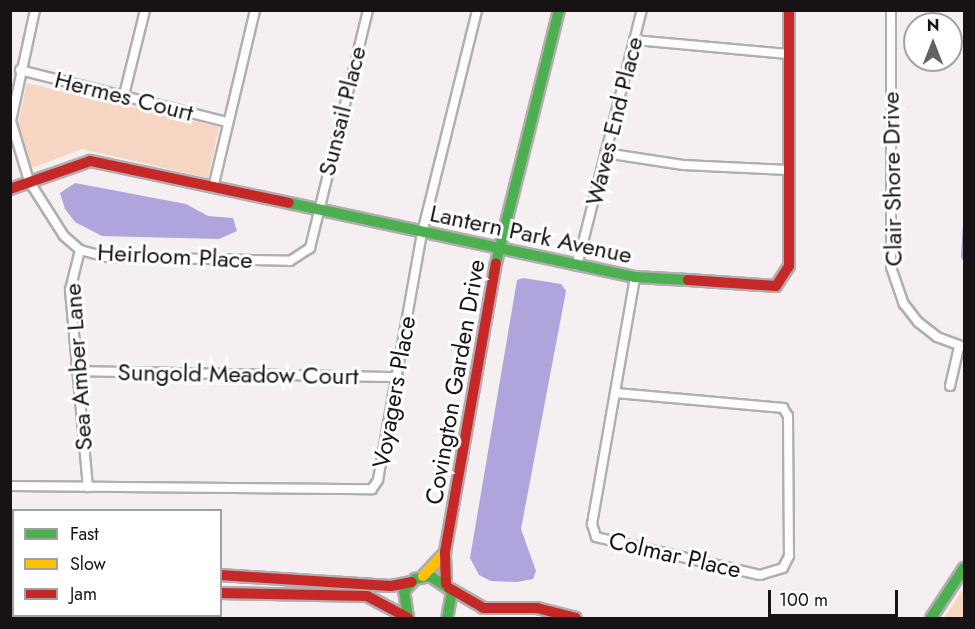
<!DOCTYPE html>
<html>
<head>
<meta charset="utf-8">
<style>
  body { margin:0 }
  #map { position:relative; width:975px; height:629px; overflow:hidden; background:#f6eff2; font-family:Jost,sans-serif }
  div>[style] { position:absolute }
  .green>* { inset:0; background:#f6d5c3 }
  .water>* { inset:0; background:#b0a4dc }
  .roads { filter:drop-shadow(2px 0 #b2aeaf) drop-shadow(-2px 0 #b2aeaf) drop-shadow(0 2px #b2aeaf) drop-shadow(0 -2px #b2aeaf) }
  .street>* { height:8px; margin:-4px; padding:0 4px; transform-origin:4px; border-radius:4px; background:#fefdfd }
  .fast>* { height:10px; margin:-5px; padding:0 5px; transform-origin:5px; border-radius:5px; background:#4caf50 }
  .slow>* { height:10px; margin:-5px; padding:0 5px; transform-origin:5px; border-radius:5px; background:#ffc107 }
  .jam>* { height:10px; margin:-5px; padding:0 5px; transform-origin:5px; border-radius:5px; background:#c62828 }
  span { translate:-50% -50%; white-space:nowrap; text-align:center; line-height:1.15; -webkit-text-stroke:6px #fff; paint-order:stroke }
  .street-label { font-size:24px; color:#171314 }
  .frame { position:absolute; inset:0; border:12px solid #171314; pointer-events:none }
  .legend { position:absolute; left:12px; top:509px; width:210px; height:108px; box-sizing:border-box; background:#fff; border:2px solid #a2a1a1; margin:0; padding:8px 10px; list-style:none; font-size:18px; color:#171314 }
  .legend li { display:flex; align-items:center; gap:12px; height:30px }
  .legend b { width:30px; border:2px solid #a2a1a1 }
  .north { position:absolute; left:903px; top:12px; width:60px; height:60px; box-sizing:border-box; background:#fff; border:2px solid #a2a1a1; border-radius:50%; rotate:0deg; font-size:16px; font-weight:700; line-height:24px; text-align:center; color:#171314 }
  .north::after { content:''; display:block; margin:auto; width:21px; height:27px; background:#656062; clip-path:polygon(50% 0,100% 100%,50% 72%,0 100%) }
  .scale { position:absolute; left:768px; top:590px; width:130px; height:27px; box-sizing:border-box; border:3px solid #171314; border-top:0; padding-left:8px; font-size:18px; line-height:21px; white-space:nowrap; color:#171314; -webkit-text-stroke:4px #fff; paint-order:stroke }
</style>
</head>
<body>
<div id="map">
  <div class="green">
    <div style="clip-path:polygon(27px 83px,219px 127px,208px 178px,82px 149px,29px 169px,18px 123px)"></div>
    <div style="clip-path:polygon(964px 588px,964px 618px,944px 618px)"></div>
  </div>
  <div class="water">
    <div style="clip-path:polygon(75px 183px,186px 204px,208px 216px,233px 218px,237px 231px,219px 239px,102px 236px,75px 222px,65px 209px,60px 193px)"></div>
    <div style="clip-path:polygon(964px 207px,964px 262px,961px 257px)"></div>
    <div style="clip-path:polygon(523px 278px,561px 284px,566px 291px,521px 529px,536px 571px,533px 579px,517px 582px,491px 581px,479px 575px,470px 558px,517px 280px)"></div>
  </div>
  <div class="roads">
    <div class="street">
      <div style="left:35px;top:10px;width:114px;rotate:102.2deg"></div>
      <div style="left:11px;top:121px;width:63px;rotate:73.3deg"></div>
      <div style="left:29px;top:181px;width:65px;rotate:57.5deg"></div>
      <div style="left:64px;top:236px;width:21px;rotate:41deg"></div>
      <div style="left:80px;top:250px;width:27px;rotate:15deg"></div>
      <div style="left:106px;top:257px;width:184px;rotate:1.2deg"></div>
      <div style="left:290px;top:261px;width:24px;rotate:-33deg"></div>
      <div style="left:310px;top:248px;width:245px;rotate:-76.3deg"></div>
      <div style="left:891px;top:10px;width:257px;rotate:90deg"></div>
      <div style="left:891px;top:267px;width:39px;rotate:71deg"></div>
      <div style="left:904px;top:304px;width:23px;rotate:52deg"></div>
      <div style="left:918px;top:322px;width:24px;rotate:38deg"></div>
      <div style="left:937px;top:337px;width:29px;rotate:20deg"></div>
      <div style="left:634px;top:40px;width:156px;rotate:5.2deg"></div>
      <div style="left:20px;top:70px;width:213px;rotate:14.1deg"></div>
      <div style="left:124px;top:95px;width:88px;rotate:-76.1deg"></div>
      <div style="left:605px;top:153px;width:79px;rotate:8.7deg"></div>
      <div style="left:683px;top:165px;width:105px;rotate:2.7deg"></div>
      <div style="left:213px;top:188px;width:183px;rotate:-76.7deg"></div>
      <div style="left:80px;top:250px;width:41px;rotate:104deg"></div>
      <div style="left:70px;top:290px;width:198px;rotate:84.8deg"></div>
      <div style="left:577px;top:266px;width:264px;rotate:-75.8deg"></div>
      <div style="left:77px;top:371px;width:321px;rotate:1.1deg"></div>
      <div style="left:950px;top:386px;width:40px;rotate:-77deg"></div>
      <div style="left:616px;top:393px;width:168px;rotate:5.1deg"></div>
      <div style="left:783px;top:408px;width:9px;rotate:58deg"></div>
      <div style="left:788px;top:416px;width:140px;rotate:89.6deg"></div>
      <div style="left:789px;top:556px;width:13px;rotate:117deg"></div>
      <div style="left:783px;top:568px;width:24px;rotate:163deg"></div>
      <div style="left:760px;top:575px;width:168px;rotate:-167deg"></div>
      <div style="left:596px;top:537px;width:14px;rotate:-107deg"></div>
      <div style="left:592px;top:524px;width:251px;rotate:-80.1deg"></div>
      <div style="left:10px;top:486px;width:362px;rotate:0.5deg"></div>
      <div style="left:372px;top:489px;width:11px;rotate:-56deg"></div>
      <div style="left:378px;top:480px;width:251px;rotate:-79.9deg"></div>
      <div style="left:422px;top:233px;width:230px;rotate:-76.1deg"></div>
    </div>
    <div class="fast">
      <div style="left:289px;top:203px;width:354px;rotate:12.1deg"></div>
      <div style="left:635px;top:277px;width:53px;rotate:3.2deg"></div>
      <div style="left:496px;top:263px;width:261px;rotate:-76deg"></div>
      <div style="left:10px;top:571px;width:4px"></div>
      <div style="left:10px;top:589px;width:4px"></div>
      <div style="left:408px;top:618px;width:27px;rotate:-98deg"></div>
      <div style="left:404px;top:591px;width:16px;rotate:-47deg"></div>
      <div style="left:415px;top:579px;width:15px;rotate:-11deg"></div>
      <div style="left:430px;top:576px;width:27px;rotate:34deg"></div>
      <div style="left:452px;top:591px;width:27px;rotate:100deg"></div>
      <div style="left:931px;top:618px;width:60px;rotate:-56.6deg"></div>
    </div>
    <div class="slow">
      <div style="left:423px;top:576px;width:33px;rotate:-47deg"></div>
    </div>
    <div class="jam">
      <div style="left:10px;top:189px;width:85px;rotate:-19.3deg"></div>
      <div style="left:90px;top:161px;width:203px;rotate:11.9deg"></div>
      <div style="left:688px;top:280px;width:88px;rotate:3.9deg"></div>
      <div style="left:776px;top:286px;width:24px;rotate:-57deg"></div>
      <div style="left:789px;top:266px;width:256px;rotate:-90deg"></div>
      <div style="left:220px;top:575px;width:171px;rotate:3.7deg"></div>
      <div style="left:391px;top:586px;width:21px;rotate:-11deg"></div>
      <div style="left:446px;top:584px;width:32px;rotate:-92deg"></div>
      <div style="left:445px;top:552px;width:293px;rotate:-80deg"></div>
      <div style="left:449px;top:588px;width:39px;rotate:30deg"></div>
      <div style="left:483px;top:608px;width:54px"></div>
      <div style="left:537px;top:608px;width:40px;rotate:14.4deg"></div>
      <div style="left:220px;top:593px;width:147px;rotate:1.2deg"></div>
      <div style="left:367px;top:596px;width:47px;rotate:28.2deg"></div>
    </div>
  </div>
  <div class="street-label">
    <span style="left:124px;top:96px;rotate:14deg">Hermes Court</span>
    <span style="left:342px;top:111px;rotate:-76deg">Sunsail Place</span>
    <span style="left:614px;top:121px;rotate:-76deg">Waves End Place</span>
    <span style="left:892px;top:179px;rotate:-91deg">Clair Shore Drive</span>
    <span style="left:531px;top:234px;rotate:12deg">Lantern Park Avenue</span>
    <span style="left:175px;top:256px;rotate:3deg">Heirloom Place</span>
    <span style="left:78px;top:367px;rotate:-94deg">Sea Amber Lane</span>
    <span style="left:238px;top:374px;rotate:1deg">Sungold Meadow Court</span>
    <span style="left:455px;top:382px;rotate:-80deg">Covington Garden Drive</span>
    <span style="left:394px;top:392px;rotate:-80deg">Voyagers Place</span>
    <span style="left:675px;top:555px;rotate:13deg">Colmar Place</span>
  </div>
  <div class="frame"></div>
  <ul class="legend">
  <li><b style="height:8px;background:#4caf50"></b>Fast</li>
  <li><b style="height:8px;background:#ffc107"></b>Slow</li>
  <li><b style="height:8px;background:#c62828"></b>Jam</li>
  </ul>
  <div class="north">N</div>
  <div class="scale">100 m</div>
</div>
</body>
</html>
